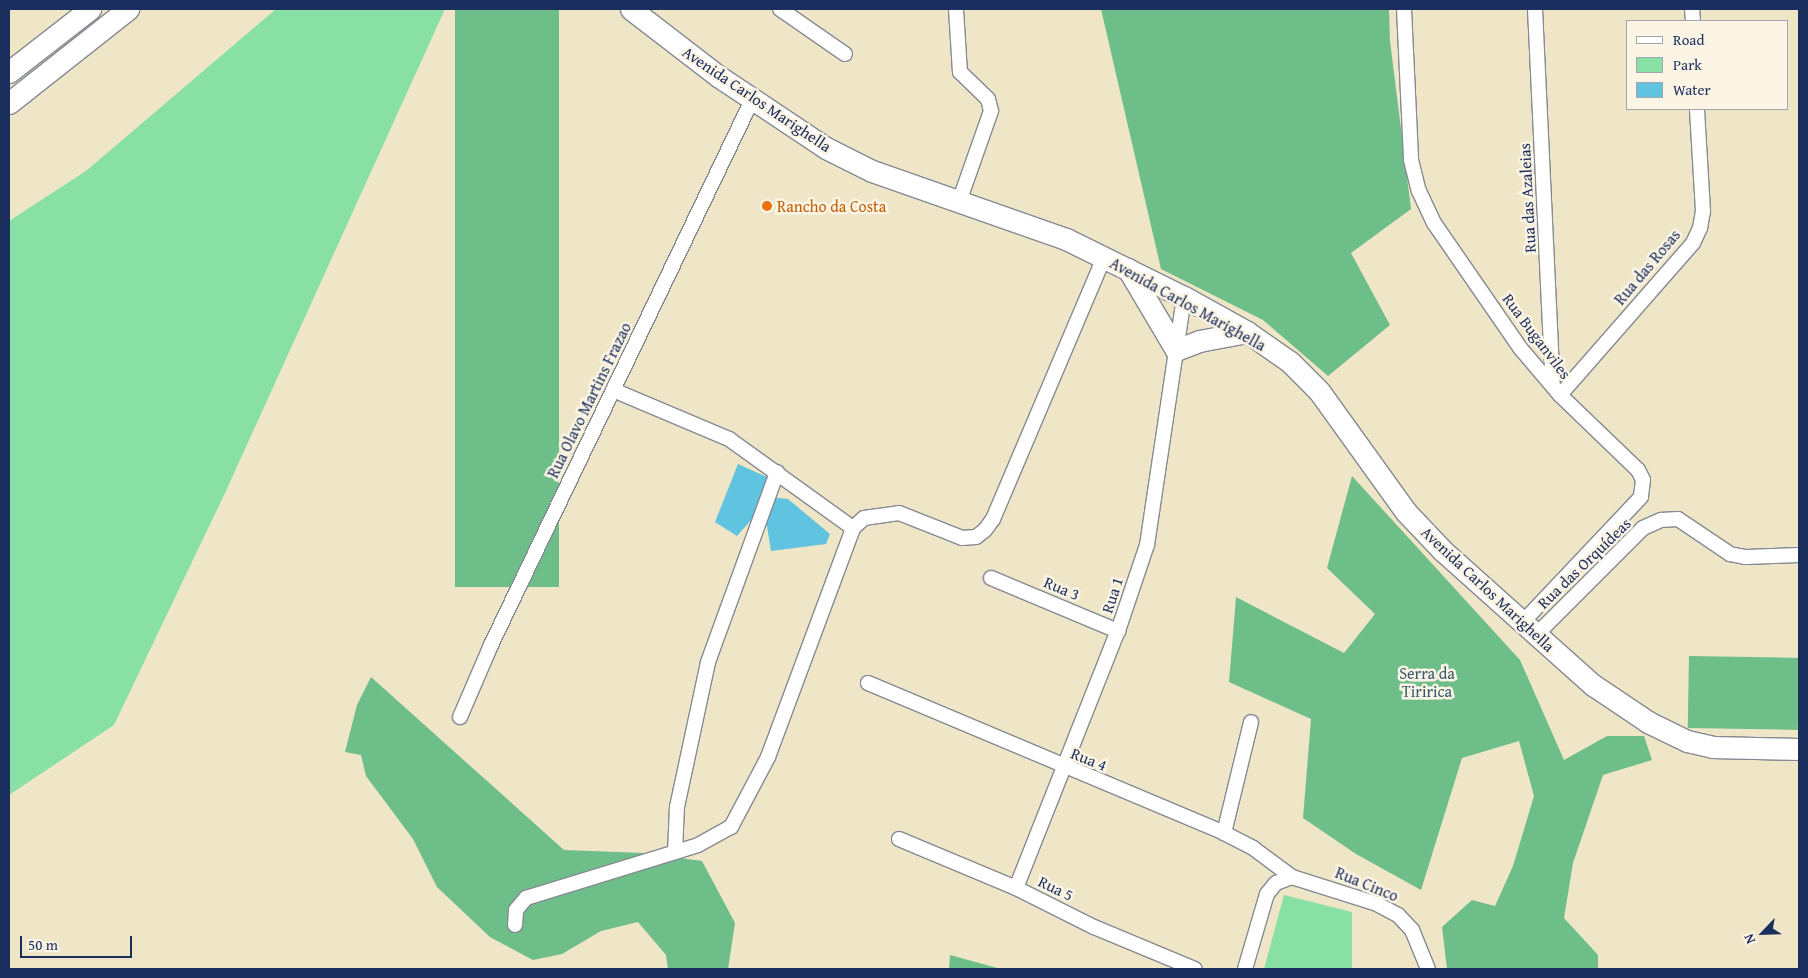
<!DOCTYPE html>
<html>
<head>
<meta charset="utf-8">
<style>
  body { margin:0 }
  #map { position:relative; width:1808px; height:978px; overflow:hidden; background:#efe5c7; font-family:"Gentium Book Plus",serif }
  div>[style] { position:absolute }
  .green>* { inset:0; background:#88e0a4 }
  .forest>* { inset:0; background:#6ebe8a; transform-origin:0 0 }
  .water>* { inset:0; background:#60c3df }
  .roads { filter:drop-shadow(1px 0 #858a92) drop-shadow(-1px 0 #858a92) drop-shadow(0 1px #858a92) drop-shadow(0 -1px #858a92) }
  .minor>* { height:14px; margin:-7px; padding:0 7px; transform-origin:7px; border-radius:7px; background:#fff }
  .primary>* { height:21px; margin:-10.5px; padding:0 10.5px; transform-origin:10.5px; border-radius:10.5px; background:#fff }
  .dots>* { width:14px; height:14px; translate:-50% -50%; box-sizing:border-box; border:2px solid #fcf5e5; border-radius:50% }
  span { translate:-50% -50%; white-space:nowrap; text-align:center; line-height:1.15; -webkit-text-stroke:5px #fcf5e5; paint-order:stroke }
  .street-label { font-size:16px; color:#1b2f5e }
  .food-label { font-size:16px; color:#c56008 }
  .left { translate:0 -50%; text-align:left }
  .park-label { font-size:16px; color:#365b70 }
  .frame { position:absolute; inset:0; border:10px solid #1b2f5e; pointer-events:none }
  .legend { position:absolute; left:1626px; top:20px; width:162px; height:90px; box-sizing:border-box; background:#fcf5e5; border:1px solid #a2a6af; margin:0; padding:6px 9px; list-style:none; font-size:15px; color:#1b2f5e }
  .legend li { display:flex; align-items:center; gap:10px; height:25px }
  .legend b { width:25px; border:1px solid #a2a6af }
  .north { position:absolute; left:1738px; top:908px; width:50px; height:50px; -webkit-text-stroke:4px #fcf5e5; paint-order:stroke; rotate:246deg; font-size:14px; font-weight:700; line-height:20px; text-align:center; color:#1b2f5e }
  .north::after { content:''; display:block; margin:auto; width:18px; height:22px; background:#1b2f5e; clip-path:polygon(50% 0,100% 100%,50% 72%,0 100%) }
  .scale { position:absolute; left:20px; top:936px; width:112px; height:22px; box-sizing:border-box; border:2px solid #1b2f5e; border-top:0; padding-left:6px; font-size:15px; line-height:18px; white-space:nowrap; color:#1b2f5e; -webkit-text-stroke:4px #fcf5e5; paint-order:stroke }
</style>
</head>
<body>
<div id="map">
  <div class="green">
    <div style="clip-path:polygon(276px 9px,445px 9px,225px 493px,114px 725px,9px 795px,9px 221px,86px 171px)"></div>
    <div style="clip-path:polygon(1284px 895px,1352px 912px,1352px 969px,1264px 969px)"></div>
  </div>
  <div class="forest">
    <div style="left:455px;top:9px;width:104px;height:578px"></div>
    <div style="clip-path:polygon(1101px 9px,1389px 9px,1390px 41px,1411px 209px,1351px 253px,1390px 325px,1328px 376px,1263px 320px,1161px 269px)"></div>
    <div style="clip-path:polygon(1352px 476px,1520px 660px,1564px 760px,1607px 736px,1644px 736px,1652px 760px,1603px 775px,1573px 863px,1564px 918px,1598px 955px,1598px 969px,1447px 969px,1442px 927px,1472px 900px,1495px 906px,1513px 866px,1534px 796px,1519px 741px,1462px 758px,1421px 890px,1356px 854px,1303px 818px,1311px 719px,1229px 682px,1236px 597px,1344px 653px,1375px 614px,1327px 568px)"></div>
    <div style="left:1689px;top:656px;width:110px;height:72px;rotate:1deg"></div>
    <div style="clip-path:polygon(371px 677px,564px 850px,644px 853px,702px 861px,735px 923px,728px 969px,668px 969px,666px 955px,638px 922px,601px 931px,562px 954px,533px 960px,490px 937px,437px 887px,413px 839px,366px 776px,361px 755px,345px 752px,357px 705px)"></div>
    <div style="clip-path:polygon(950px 955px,1001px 969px,949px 969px)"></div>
  </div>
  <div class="water">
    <div style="clip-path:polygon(738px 464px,767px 477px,762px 496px,788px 499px,830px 534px,826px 544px,771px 551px,767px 526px,753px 518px,737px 536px,715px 522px)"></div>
  </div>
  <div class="roads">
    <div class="minor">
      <div style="left:780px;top:9px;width:79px;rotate:34.7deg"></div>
      <div style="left:956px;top:9px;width:63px;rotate:86.4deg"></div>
      <div style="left:960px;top:72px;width:39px;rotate:44deg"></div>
      <div style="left:988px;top:99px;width:12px;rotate:76deg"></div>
      <div style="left:991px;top:111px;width:93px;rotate:109.4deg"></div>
      <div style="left:1404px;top:9px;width:151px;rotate:87.3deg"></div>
      <div style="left:1411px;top:160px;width:32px;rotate:76deg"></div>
      <div style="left:1419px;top:191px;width:35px;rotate:65deg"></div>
      <div style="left:1434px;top:223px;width:153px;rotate:55.4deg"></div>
      <div style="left:1521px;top:349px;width:60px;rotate:49.7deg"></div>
      <div style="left:1560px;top:395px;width:108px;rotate:43.9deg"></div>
      <div style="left:1638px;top:470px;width:11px;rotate:63deg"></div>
      <div style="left:1643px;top:480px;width:17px;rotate:97deg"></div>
      <div style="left:1641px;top:497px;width:173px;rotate:133.4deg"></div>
      <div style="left:1535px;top:9px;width:376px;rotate:87.3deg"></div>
      <div style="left:1692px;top:9px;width:12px;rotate:85deg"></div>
      <div style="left:613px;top:390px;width:126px;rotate:22.9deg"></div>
      <div style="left:729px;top:439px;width:153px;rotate:35.7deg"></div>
      <div style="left:1560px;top:395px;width:202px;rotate:-48.8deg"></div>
      <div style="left:1693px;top:243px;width:17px;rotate:-65deg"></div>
      <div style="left:1700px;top:228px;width:17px;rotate:-80deg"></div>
      <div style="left:1703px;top:211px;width:102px;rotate:-93.4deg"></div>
      <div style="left:991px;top:578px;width:138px;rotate:22.7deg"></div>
      <div style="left:1536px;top:635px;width:151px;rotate:-45deg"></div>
      <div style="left:1643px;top:528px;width:20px;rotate:-24deg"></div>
      <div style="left:1661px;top:520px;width:17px;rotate:-3deg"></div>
      <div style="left:1678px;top:519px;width:63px;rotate:33.9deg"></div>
      <div style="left:1730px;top:554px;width:16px;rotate:11deg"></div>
      <div style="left:1746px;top:557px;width:53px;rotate:-2.2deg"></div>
      <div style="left:868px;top:683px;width:386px;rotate:22.8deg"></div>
      <div style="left:1224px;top:833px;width:33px;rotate:27deg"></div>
      <div style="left:1253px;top:848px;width:49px;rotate:36.6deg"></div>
      <div style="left:1292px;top:877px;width:89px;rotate:17.6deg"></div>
      <div style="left:1377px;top:904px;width:24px;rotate:28deg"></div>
      <div style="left:1398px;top:915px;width:21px;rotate:47deg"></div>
      <div style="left:1412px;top:930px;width:42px;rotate:67.7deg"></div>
      <div style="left:460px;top:717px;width:78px;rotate:-66.7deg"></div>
      <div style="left:491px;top:645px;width:604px;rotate:-64.41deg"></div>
      <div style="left:1224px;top:833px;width:114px;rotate:-76.3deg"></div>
      <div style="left:899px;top:839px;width:127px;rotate:22.7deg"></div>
      <div style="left:1016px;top:888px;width:87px;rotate:26.6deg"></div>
      <div style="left:1094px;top:927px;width:109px;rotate:22.6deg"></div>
      <div style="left:675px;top:852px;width:45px;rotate:-87.5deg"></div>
      <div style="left:677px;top:807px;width:148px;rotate:-77.9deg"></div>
      <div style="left:708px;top:662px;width:202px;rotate:-70deg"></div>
      <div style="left:1016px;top:888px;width:277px;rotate:-68.4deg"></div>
      <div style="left:1118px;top:631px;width:91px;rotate:-71.4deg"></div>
      <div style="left:1147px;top:545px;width:251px;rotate:-81.5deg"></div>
      <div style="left:515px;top:925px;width:15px;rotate:-86deg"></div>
      <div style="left:516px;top:910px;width:16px;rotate:-50deg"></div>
      <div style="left:526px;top:898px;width:180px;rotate:-17.1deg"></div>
      <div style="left:698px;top:845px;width:38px;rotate:-29deg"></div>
      <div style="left:731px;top:827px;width:79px;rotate:-62.1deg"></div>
      <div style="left:768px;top:757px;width:244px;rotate:-69.6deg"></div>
      <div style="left:853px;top:528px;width:15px;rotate:-42deg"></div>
      <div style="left:864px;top:518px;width:35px;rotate:-8deg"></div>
      <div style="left:899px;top:513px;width:68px;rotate:21.6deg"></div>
      <div style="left:962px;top:538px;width:14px;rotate:-4deg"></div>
      <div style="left:976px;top:537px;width:11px;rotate:-38deg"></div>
      <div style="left:985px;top:530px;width:14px;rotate:-54deg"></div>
      <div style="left:993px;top:519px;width:284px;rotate:-67deg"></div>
      <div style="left:1245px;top:969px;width:78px;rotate:-73.7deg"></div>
      <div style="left:1267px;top:894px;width:14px;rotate:-51deg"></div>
      <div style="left:1276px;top:883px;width:17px;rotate:-21deg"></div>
    </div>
    <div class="primary">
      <div style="left:631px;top:9px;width:110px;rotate:37.6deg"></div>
      <div style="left:718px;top:76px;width:130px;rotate:33.7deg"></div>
      <div style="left:826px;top:148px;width:51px;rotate:26.6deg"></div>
      <div style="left:872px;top:171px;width:206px;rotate:19.3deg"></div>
      <div style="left:1066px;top:239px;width:131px;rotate:26.2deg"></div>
      <div style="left:1184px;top:297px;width:72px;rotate:29.1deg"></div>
      <div style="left:1247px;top:332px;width:52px;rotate:34.9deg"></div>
      <div style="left:1290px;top:362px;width:41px;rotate:45deg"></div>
      <div style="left:1319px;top:391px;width:149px;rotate:54.3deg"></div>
      <div style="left:1406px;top:512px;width:54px;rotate:46.5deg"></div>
      <div style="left:1443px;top:551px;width:201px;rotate:41.8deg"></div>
      <div style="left:1593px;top:685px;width:66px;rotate:33.9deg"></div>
      <div style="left:1648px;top:722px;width:43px;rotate:26deg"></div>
      <div style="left:1687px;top:741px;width:26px;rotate:13deg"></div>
      <div style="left:1712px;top:747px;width:87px;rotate:1.3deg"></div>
      <div style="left:9px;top:72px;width:103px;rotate:-37.9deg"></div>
      <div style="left:9px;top:103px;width:152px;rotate:-38.3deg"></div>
      <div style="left:1128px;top:269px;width:94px;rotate:59.3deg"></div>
      <div style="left:1176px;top:350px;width:25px;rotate:-21deg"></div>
      <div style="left:1199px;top:341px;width:49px;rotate:-10.6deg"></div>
    </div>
  </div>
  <div class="dots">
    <div style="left:767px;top:206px;background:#e8710a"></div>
  </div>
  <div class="street-label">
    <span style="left:757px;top:99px;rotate:34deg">Avenida Carlos Marighella</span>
    <span style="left:1527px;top:198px;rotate:-93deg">Rua das Azaleias</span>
    <span style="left:1647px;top:267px;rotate:-50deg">Rua das Rosas</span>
    <span style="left:1188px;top:304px;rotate:29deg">Avenida Carlos Marighella</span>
    <span style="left:1537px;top:336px;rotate:53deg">Rua Buganviles</span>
    <span style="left:589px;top:400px;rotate:-64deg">Rua Olavo Martins Frazao</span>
    <span style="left:1584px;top:563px;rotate:-44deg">Rua das Orquídeas</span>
    <span style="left:1062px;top:588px;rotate:23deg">Rua 3</span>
    <span style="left:1488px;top:589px;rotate:43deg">Avenida Carlos Marighella</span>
    <span style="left:1112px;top:595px;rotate:-72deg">Rua 1</span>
    <span style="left:1089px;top:759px;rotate:22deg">Rua 4</span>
    <span style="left:1367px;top:884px;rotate:22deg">Rua Cinco</span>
    <span style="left:1056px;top:888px;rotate:26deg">Rua 5</span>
  </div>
  <div class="food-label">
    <span class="left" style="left:777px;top:206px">Rancho da Costa</span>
  </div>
  <div class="park-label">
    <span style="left:1427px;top:682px">Serra da<br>Tiririca</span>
  </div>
  <div class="frame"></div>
  <ul class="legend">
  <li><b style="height:6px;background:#fff"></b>Road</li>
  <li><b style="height:14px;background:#88e0a4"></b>Park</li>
  <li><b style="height:14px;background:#60c3df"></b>Water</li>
  </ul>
  <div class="north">N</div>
  <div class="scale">50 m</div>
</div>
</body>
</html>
